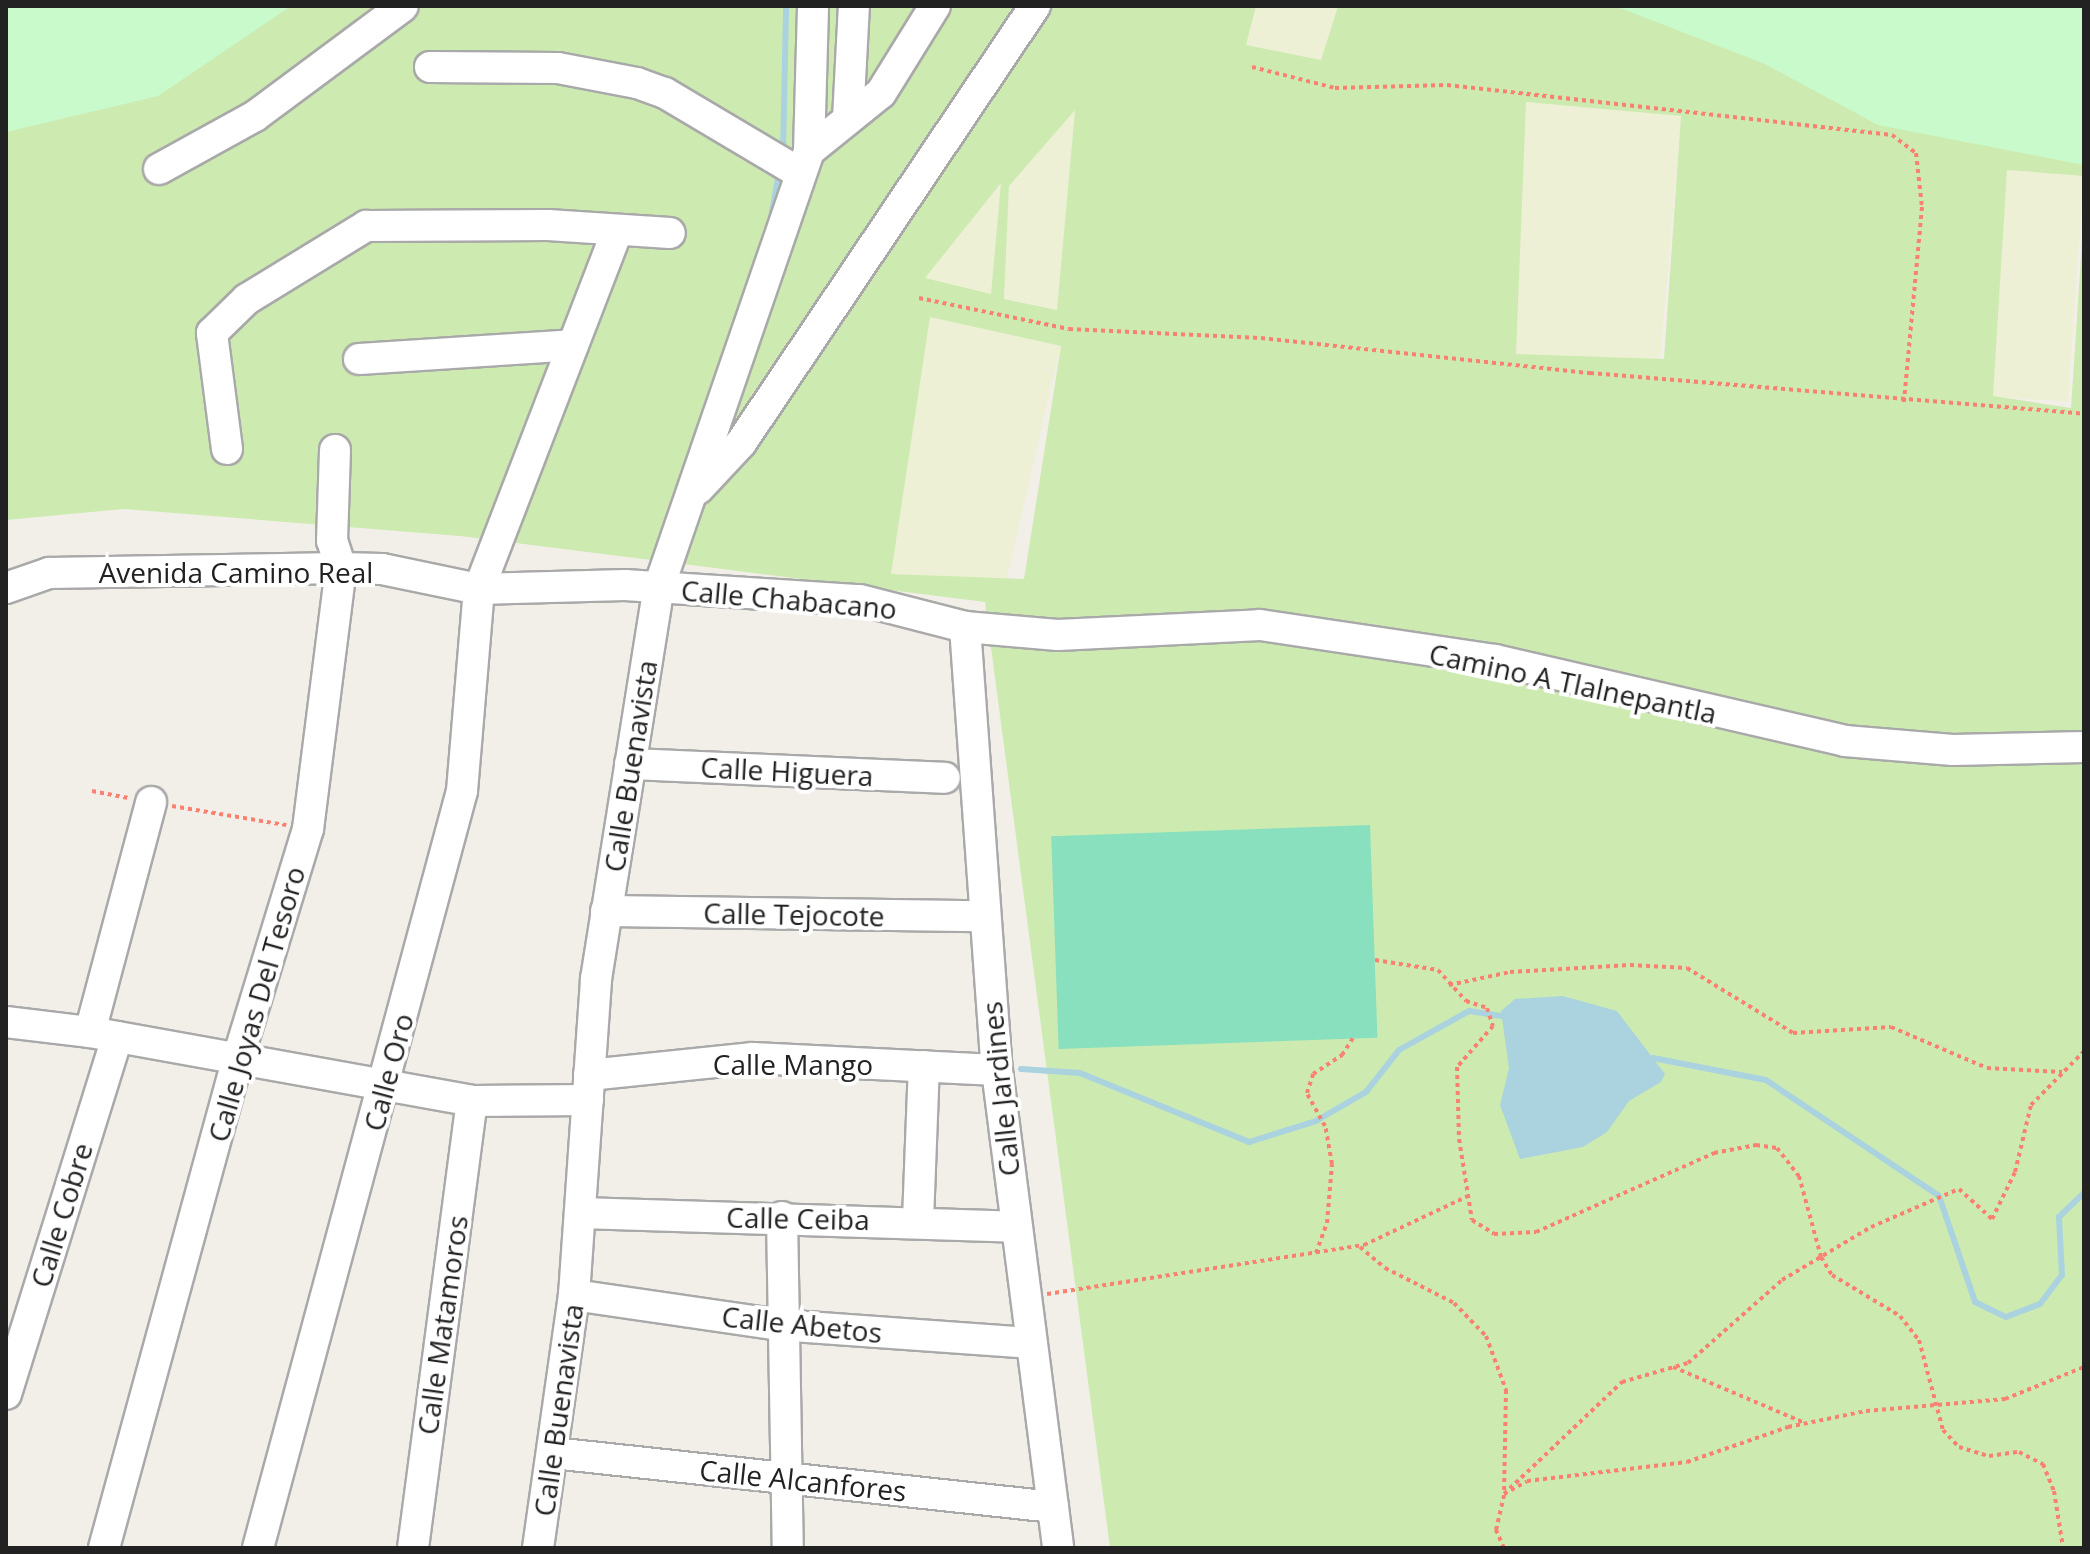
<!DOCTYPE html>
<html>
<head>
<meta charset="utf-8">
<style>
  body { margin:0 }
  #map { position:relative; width:2090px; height:1554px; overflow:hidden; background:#f2efe9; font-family:"Open Sans",sans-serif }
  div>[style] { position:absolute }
  .farmland>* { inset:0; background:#eef0d5; transform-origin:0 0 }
  .grass>* { inset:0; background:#cdebb0 }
  .park>* { inset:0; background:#c8facc }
  .pitch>* { inset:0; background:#88e0be; transform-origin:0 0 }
  .water>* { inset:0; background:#aad3df }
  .stream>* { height:6px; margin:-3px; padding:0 3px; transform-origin:3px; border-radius:3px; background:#aad3df }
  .path>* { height:4px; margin-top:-2px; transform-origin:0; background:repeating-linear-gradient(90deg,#fa8072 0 4px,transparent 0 8px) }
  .roads { filter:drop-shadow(2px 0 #a9a9a9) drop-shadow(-2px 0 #a9a9a9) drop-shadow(0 2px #a9a9a9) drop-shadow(0 -2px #a9a9a9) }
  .minor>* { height:30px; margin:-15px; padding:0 15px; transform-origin:15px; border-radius:15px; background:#fff }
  span { translate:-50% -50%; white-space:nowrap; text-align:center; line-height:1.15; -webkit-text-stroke:8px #fff; paint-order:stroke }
  .street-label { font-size:28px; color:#222 }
  .frame { position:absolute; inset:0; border:8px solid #222; pointer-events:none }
</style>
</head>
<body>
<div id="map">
  <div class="farmland">
    <div style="clip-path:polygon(1256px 6px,1338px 6px,1321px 60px,1245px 45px)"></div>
    <div style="left:1526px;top:102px;width:156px;height:252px;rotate:5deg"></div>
    <div style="clip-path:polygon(1075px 109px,1057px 310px,1004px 299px,1009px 186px)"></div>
    <div style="left:2007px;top:170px;width:77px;height:227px;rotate:4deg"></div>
    <div style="clip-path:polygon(1002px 182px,991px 295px,924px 278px)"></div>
    <div style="left:930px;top:316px;width:134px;height:261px;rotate:13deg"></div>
  </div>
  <div class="grass">
    <div style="clip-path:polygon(evenodd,6px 6px,1256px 6px,1246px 45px,1321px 60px,1338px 6px,2084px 6px,2084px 176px,2007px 170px,1993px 396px,2071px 408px,2084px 211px,2084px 1548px,1110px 1548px,985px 602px,460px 536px,124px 509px,6px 520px,6px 6px,1526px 102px,1681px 116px,1664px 359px,1516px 354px,1526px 102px,6px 6px,1075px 110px,1057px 310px,1004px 299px,1009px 186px,1075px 110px,6px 6px,1001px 183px,991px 294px,925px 278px,1001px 183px,6px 6px,930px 317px,1061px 346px,1024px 579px,891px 574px,930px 317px)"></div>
  </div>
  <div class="park">
    <div style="clip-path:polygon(6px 6px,291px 6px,158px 96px,6px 132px)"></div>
    <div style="clip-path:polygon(1615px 6px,2084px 6px,2084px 165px,1878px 125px,1765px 64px)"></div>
  </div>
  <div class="pitch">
    <div style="left:1370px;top:825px;width:213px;height:319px;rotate:88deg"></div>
  </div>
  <div class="water">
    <div style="clip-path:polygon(1563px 996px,1617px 1011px,1665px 1074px,1661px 1082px,1629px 1101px,1607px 1132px,1583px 1147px,1520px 1159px,1500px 1105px,1509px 1068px,1501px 1011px,1515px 999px)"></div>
  </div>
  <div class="stream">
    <div style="left:783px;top:154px;width:148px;rotate:-88.8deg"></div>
    <div style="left:771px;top:217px;width:45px;rotate:-79.7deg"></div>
    <div style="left:1653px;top:1058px;width:115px;rotate:11deg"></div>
    <div style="left:1766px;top:1080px;width:208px;rotate:33.8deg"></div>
    <div style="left:1939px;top:1196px;width:112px;rotate:71.2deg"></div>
    <div style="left:1975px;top:1302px;width:34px;rotate:26deg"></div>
    <div style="left:2006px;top:1317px;width:36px;rotate:-21deg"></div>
    <div style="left:2040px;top:1304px;width:36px;rotate:-53deg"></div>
    <div style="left:2062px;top:1275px;width:58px;rotate:-93deg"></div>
    <div style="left:2059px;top:1217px;width:35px;rotate:-44deg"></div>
    <div style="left:1021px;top:1069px;width:59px;rotate:3.9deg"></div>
    <div style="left:1080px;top:1073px;width:183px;rotate:22.2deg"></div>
    <div style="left:1249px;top:1142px;width:70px;rotate:-17.4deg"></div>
    <div style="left:1316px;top:1121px;width:58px;rotate:-30.1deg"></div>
    <div style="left:1366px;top:1092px;width:53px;rotate:-51.8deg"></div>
    <div style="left:1399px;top:1050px;width:80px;rotate:-29.1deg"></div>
    <div style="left:1469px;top:1011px;width:40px;rotate:8.5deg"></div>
  </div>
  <div class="path">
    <div style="left:1252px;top:67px;width:86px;rotate:14.2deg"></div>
    <div style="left:1335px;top:88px;width:112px;rotate:-1.5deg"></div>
    <div style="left:1447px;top:85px;width:448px;rotate:6.4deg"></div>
    <div style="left:1892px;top:135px;width:30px;rotate:37deg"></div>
    <div style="left:1916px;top:153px;width:54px;rotate:83.7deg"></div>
    <div style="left:1922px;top:207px;width:196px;rotate:95.3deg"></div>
    <div style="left:919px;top:298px;width:153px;rotate:11.7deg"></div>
    <div style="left:1069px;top:329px;width:192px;rotate:2.7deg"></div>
    <div style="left:1261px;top:338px;width:331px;rotate:6.1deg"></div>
    <div style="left:1590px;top:373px;width:496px;rotate:4.7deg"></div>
    <div style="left:92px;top:791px;width:37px;rotate:11deg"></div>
    <div style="left:172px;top:806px;width:116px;rotate:9.5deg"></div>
    <div style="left:1375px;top:960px;width:64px;rotate:9deg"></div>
    <div style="left:1438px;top:970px;width:42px;rotate:47.9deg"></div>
    <div style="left:1466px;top:1001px;width:22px;rotate:18deg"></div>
    <div style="left:1487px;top:1008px;width:19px;rotate:72deg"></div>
    <div style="left:1493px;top:1026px;width:55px;rotate:131.3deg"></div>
    <div style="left:1457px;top:1067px;width:72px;rotate:88.4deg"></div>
    <div style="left:1459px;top:1139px;width:82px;rotate:80.9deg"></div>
    <div style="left:1472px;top:1220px;width:26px;rotate:32deg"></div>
    <div style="left:1494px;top:1234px;width:42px;rotate:-2.7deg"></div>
    <div style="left:1536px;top:1232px;width:195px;rotate:-23.9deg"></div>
    <div style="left:1714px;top:1153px;width:43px;rotate:-10.8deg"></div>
    <div style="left:1756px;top:1145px;width:21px;rotate:8deg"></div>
    <div style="left:1777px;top:1148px;width:36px;rotate:52deg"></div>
    <div style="left:1799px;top:1176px;width:84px;rotate:74.8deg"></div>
    <div style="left:1821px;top:1257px;width:21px;rotate:59deg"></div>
    <div style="left:1832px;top:1275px;width:79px;rotate:31.1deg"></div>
    <div style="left:1900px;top:1316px;width:31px;rotate:52deg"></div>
    <div style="left:1919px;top:1340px;width:93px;rotate:75.1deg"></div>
    <div style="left:1943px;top:1430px;width:23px;rotate:47deg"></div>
    <div style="left:1959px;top:1447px;width:31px;rotate:17deg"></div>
    <div style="left:1989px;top:1456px;width:30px;rotate:-8deg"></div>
    <div style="left:2019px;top:1452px;width:27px;rotate:27deg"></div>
    <div style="left:2043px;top:1464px;width:29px;rotate:68deg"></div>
    <div style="left:2054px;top:1491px;width:58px;rotate:81deg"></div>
    <div style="left:1449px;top:985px;width:62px;rotate:-12deg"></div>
    <div style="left:1510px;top:972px;width:120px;rotate:-3.3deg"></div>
    <div style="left:1630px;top:965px;width:57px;rotate:3deg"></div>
    <div style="left:1687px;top:968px;width:124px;rotate:31.5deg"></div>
    <div style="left:1793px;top:1033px;width:98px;rotate:-3.5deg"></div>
    <div style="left:1891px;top:1027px;width:104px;rotate:23.1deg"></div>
    <div style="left:1987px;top:1068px;width:75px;rotate:3.1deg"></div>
    <div style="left:1360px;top:1247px;width:33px;rotate:40deg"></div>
    <div style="left:1385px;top:1268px;width:77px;rotate:26.9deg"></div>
    <div style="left:1454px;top:1303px;width:46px;rotate:45.9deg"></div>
    <div style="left:1486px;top:1336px;width:58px;rotate:69.7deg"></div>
    <div style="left:1506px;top:1390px;width:101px;rotate:91.1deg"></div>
    <div style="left:1316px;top:1253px;width:32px;rotate:-70deg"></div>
    <div style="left:1327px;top:1223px;width:59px;rotate:-85.2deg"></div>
    <div style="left:1332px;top:1164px;width:39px;rotate:-100deg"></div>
    <div style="left:1325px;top:1126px;width:38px;rotate:-119deg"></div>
    <div style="left:1307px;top:1093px;width:20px;rotate:-72deg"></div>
    <div style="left:1313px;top:1074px;width:35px;rotate:-33deg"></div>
    <div style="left:1342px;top:1055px;width:20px;rotate:-57deg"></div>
    <div style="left:1047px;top:1294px;width:321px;rotate:-8.8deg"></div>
    <div style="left:1364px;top:1245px;width:115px;rotate:-25.2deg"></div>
    <div style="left:1673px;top:1367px;width:143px;rotate:23deg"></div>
    <div style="left:1504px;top:1494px;width:163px;rotate:-43.5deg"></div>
    <div style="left:1622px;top:1382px;width:69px;rotate:-16.1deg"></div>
    <div style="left:1688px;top:1363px;width:125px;rotate:-41.4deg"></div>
    <div style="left:1782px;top:1280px;width:104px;rotate:-30.8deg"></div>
    <div style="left:1871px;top:1227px;width:96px;rotate:-23.4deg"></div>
    <div style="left:1959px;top:1189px;width:45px;rotate:42.3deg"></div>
    <div style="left:1992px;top:1219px;width:52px;rotate:-63.9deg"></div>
    <div style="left:2015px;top:1172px;width:69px;rotate:-76.6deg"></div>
    <div style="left:2031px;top:1105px;width:76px;rotate:-45.5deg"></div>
    <div style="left:1504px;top:1548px;width:20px;rotate:-114deg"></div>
    <div style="left:1496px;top:1530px;width:37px;rotate:-77deg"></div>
    <div style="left:1504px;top:1494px;width:26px;rotate:-29deg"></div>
    <div style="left:1527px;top:1481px;width:161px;rotate:-6.8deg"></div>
    <div style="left:1687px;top:1462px;width:107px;rotate:-19.1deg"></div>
    <div style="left:1788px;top:1427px;width:80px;rotate:-11.6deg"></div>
    <div style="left:1866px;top:1411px;width:140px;rotate:-4.9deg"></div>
    <div style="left:2005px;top:1399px;width:85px;rotate:-22.1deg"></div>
  </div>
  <div class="roads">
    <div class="minor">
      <div style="left:430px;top:67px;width:128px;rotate:0.4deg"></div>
      <div style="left:558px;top:68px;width:80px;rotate:10.8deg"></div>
      <div style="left:637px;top:83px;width:30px;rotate:20deg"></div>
      <div style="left:665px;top:93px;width:157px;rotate:30.7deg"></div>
      <div style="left:848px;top:119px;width:113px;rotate:-87deg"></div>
      <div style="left:809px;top:151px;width:92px;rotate:-38.9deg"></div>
      <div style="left:881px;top:93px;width:102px;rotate:-58.2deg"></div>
      <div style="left:159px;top:169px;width:110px;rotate:-28.9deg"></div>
      <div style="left:255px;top:116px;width:184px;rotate:-36.6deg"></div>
      <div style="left:359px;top:359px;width:214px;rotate:-3.7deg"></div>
      <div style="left:227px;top:449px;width:117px;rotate:-97.4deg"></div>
      <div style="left:212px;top:333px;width:49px;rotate:-44.2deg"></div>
      <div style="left:247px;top:299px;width:140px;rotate:-31.5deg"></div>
      <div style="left:366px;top:226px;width:182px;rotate:-0.3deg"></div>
      <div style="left:548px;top:225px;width:122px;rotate:3.8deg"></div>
      <div style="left:698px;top:489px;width:63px;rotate:-46.9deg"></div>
      <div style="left:741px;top:443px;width:527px;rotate:-56.07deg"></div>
      <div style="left:6px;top:588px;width:46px;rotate:-19.2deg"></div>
      <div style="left:49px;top:573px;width:292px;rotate:-1deg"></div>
      <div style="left:341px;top:568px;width:41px;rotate:1.4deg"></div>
      <div style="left:382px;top:569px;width:99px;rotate:11.7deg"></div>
      <div style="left:479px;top:589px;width:146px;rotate:-1.6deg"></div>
      <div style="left:625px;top:585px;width:235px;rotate:3.7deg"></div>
      <div style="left:860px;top:600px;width:108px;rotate:14.4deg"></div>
      <div style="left:965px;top:627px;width:93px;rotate:4.9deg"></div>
      <div style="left:1058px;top:635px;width:202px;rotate:-2.8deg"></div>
      <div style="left:1260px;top:625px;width:238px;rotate:8.5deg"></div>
      <div style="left:1495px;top:660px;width:359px;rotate:13deg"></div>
      <div style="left:1845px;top:741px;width:108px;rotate:4.8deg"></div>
      <div style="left:1953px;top:750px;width:131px;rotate:-1.3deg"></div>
      <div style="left:965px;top:627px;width:444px;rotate:85.9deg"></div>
      <div style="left:997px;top:1070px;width:482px;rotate:82.7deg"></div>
      <div style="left:630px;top:764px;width:315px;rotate:2.5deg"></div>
      <div style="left:606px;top:911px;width:377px;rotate:0.8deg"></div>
      <div style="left:6px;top:1022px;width:85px;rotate:6.8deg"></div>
      <div style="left:90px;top:1032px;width:388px;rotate:10.2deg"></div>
      <div style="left:472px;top:1101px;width:116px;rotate:-0.5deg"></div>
      <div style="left:90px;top:1032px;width:238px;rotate:-75.1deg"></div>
      <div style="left:589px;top:1075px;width:165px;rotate:-5.9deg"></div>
      <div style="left:753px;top:1058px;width:244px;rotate:2.8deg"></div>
      <div style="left:580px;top:1213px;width:436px;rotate:1.8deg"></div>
      <div style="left:782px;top:1217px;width:331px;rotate:89deg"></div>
      <div style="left:918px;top:1220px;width:154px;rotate:-87.8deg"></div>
      <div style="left:574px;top:1295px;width:208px;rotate:8.3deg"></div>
      <div style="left:780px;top:1325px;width:252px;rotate:4.1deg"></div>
      <div style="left:6px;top:1394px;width:374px;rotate:-72.7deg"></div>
      <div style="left:553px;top:1453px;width:503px;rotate:6.16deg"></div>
      <div style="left:104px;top:1548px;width:505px;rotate:-74.72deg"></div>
      <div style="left:237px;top:1061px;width:243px;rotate:-73deg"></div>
      <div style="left:308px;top:829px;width:263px;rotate:-82.8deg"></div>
      <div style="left:341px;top:568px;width:28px;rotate:-108deg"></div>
      <div style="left:332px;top:541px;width:91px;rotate:-88.1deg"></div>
      <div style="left:258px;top:1548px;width:784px;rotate:-74.92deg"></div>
      <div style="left:462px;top:791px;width:203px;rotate:-85.2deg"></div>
      <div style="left:479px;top:589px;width:383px;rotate:-68.9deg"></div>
      <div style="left:413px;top:1548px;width:451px;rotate:-82.5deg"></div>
      <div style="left:538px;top:1548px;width:256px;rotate:-81.9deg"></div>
      <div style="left:574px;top:1295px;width:317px;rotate:-86deg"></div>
      <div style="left:596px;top:979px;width:397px;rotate:-80.9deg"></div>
      <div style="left:659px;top:587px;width:461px;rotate:-71deg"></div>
      <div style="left:809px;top:151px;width:145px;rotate:-88.4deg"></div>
    </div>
  </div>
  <div class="street-label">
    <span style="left:236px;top:572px">Avenida Camino Real</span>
    <span style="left:789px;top:599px;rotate:5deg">Calle Chabacano</span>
    <span style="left:1573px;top:683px;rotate:12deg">Camino A Tlalnepantla</span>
    <span style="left:630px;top:766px;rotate:-81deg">Calle Buenavista</span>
    <span style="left:787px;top:771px;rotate:3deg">Calle Higuera</span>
    <span style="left:794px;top:914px;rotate:1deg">Calle Tejocote</span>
    <span style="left:256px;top:1004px;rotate:-74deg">Calle Joyas Del Tesoro</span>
    <span style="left:793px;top:1064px">Calle Mango</span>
    <span style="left:388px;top:1072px;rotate:-75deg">Calle Oro</span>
    <span style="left:1000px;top:1089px;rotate:-96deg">Calle Jardines</span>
    <span style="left:61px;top:1215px;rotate:-73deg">Calle Cobre</span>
    <span style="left:798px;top:1218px;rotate:1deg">Calle Ceiba</span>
    <span style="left:802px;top:1324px;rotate:6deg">Calle Abetos</span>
    <span style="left:442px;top:1325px;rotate:-82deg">Calle Matamoros</span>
    <span style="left:558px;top:1410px;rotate:-82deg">Calle Buenavista</span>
    <span style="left:803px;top:1480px;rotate:6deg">Calle Alcanfores</span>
  </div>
  <div class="frame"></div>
</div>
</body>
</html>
